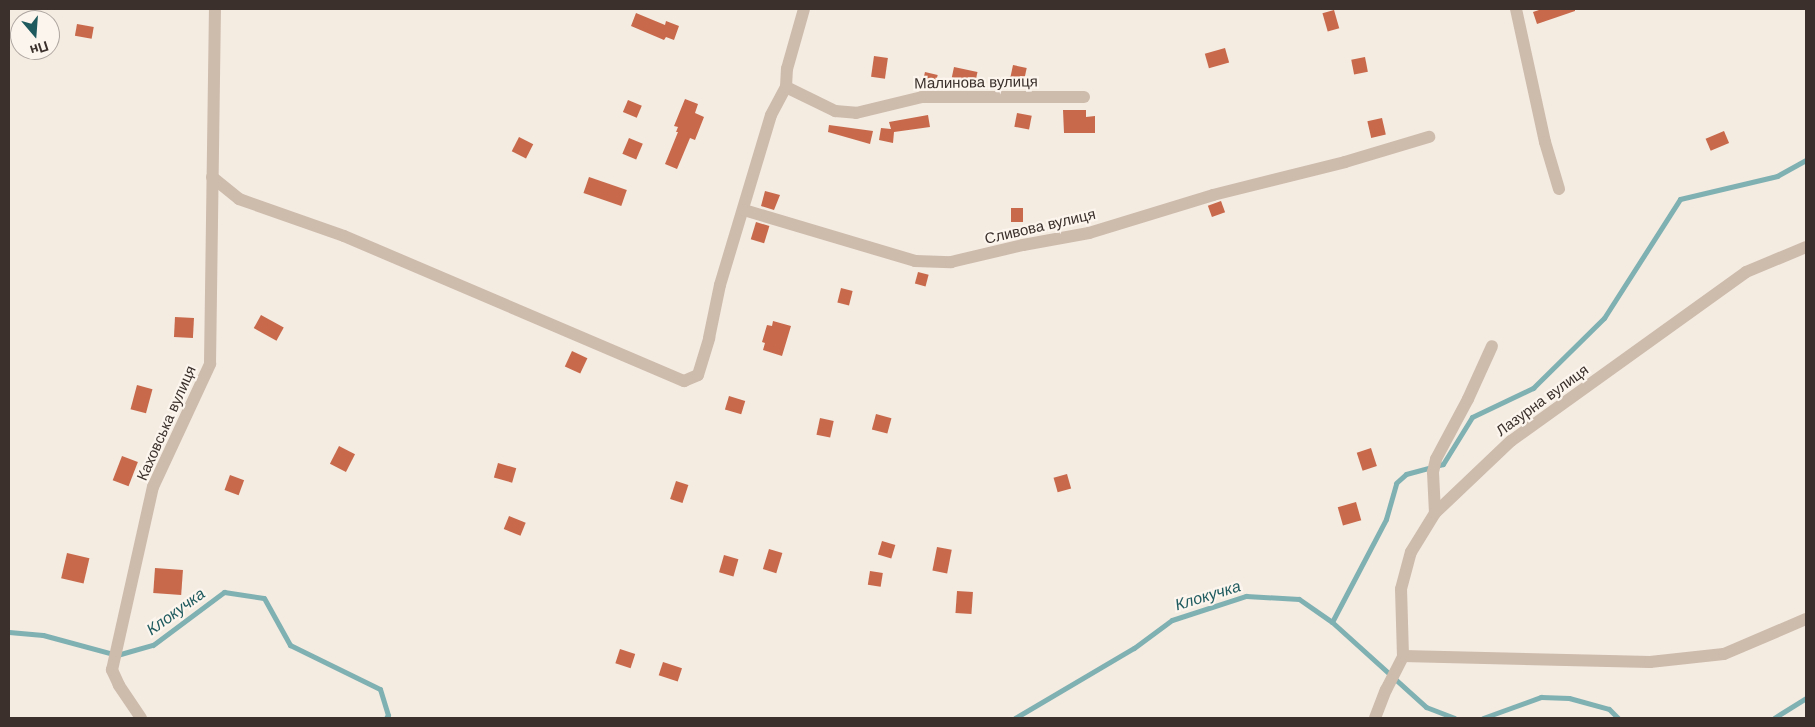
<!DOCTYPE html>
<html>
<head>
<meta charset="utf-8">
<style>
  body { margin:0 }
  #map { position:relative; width:1815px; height:727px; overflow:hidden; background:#f4ebe1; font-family:Helvetica,sans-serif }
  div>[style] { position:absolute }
  .stream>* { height:5px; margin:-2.5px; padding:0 2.5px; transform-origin:2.5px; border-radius:2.5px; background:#7fb0b2 }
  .building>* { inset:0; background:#c8694b; transform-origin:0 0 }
  .minor>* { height:12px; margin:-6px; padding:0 6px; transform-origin:6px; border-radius:6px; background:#cdbbac }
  span { translate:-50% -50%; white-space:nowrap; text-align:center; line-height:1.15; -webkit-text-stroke:4.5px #fbf5ee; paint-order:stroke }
  .street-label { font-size:15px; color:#3b302b }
  .water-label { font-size:16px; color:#1f5a5e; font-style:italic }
  .frame { position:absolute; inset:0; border:10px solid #3b302b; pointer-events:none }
  .north { position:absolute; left:10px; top:10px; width:50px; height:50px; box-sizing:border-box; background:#fbf5ee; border:1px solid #aea6a0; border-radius:50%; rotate:162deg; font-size:14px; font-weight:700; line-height:20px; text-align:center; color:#3b302b }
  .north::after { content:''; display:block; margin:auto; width:18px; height:22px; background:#1f5a5e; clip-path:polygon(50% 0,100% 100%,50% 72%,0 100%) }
</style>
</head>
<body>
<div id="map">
  <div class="stream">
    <div style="left:1332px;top:622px;width:116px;rotate:-62.3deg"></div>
    <div style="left:1386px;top:519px;width:37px;rotate:-74deg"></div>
    <div style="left:1396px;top:483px;width:13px;rotate:-42deg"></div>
    <div style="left:1406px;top:474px;width:38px;rotate:-15deg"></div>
    <div style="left:1443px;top:464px;width:55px;rotate:-58.3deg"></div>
    <div style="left:1472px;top:417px;width:68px;rotate:-25.4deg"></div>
    <div style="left:1533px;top:388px;width:100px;rotate:-44.6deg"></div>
    <div style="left:1604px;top:318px;width:141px;rotate:-57.4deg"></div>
    <div style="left:1680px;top:199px;width:100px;rotate:-13.3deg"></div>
    <div style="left:1777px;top:176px;width:33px;rotate:-29deg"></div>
    <div style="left:9px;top:632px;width:34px;rotate:5deg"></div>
    <div style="left:43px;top:635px;width:77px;rotate:15.1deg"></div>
    <div style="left:117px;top:655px;width:37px;rotate:-16deg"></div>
    <div style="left:153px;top:645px;width:89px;rotate:-36.7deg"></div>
    <div style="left:224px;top:592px;width:40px;rotate:8.5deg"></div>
    <div style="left:264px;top:598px;width:54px;rotate:61deg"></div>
    <div style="left:290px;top:645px;width:100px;rotate:26.1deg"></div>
    <div style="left:380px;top:689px;width:27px;rotate:73deg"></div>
    <div style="left:388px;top:715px;width:4px;rotate:124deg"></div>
    <div style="left:1015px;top:718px;width:138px;rotate:-30.5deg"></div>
    <div style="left:1134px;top:648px;width:47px;rotate:-36.4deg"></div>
    <div style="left:1172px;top:620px;width:78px;rotate:-18deg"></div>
    <div style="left:1246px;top:596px;width:53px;rotate:3.2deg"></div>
    <div style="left:1299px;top:599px;width:40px;rotate:34.9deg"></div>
    <div style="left:1332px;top:622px;width:127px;rotate:42.1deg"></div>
    <div style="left:1426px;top:707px;width:30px;rotate:21deg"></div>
    <div style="left:1483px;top:718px;width:62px;rotate:-19.9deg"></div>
    <div style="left:1541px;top:697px;width:28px;rotate:2deg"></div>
    <div style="left:1569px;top:698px;width:41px;rotate:15.4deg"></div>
    <div style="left:1609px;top:709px;width:13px;rotate:45deg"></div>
    <div style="left:1774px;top:718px;width:38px;rotate:-32deg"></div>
  </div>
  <div class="building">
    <div style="clip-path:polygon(1542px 9px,1575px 9px,1575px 11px,1537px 24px,1533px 12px)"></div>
    <div style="left:1334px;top:10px;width:19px;height:12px;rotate:74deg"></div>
    <div style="clip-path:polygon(636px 13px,665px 25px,666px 21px,679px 26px,674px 40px,666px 37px,664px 40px,631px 26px)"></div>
    <div style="left:77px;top:24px;width:17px;height:12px;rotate:10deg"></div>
    <div style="left:1225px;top:48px;width:15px;height:21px;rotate:74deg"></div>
    <div style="left:874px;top:56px;width:14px;height:21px;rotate:8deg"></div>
    <div style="left:1365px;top:57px;width:15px;height:14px;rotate:79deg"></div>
    <div style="left:1013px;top:65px;width:14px;height:13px;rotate:12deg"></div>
    <div style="left:954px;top:67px;width:24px;height:15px;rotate:12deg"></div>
    <div style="left:925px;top:72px;width:13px;height:13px;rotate:13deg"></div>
    <div style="clip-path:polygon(685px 99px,698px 104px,695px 113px,704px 117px,695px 140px,690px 138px,677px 169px,665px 164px,678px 132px,676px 132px,678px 127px,674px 126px)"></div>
    <div style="left:628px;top:100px;width:15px;height:13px;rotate:23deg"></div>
    <div style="clip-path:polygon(1063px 110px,1086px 110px,1086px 117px,1095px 116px,1095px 133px,1064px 133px)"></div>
    <div style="left:1017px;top:113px;width:15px;height:14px;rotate:11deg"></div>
    <div style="clip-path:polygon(928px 115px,930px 127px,894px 132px,893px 143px,879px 140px,881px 128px,891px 129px,889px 122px)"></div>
    <div style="left:1382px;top:118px;width:17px;height:15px;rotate:77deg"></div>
    <div style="clip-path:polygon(829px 125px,873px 131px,870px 144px,828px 132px)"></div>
    <div style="left:1724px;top:131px;width:13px;height:20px;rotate:67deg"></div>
    <div style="left:519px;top:137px;width:16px;height:16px;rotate:27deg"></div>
    <div style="left:629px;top:138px;width:15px;height:17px;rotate:23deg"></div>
    <div style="left:589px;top:177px;width:40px;height:17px;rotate:19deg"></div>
    <div style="clip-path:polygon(765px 191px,780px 195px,774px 210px,761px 206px)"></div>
    <div style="left:1221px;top:201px;width:12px;height:14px;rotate:70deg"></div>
    <div style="left:1011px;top:208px;width:12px;height:14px"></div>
    <div style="left:756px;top:222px;width:14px;height:18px;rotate:17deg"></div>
    <div style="left:918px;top:272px;width:11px;height:12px;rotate:15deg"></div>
    <div style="left:841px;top:288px;width:12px;height:15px;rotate:14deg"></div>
    <div style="left:261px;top:315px;width:26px;height:15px;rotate:29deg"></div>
    <div style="left:175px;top:317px;width:19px;height:20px;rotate:3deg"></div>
    <div style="clip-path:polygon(773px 321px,791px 326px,782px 356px,763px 350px,765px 343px,762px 342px,767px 325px,772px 326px)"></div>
    <div style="left:572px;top:351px;width:17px;height:17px;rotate:25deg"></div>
    <div style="left:137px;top:385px;width:16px;height:25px;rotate:15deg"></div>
    <div style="left:729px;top:396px;width:17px;height:14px;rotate:17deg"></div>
    <div style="left:876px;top:414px;width:16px;height:16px;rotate:15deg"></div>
    <div style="left:820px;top:418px;width:14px;height:17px;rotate:12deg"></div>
    <div style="left:339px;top:446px;width:18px;height:20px;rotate:27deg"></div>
    <div style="left:1371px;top:448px;width:19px;height:15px;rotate:72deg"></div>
    <div style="left:122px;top:456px;width:17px;height:26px;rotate:21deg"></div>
    <div style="left:498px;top:463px;width:19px;height:15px;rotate:16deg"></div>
    <div style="left:1067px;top:474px;width:15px;height:14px;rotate:74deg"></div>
    <div style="left:230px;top:475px;width:15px;height:16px;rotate:20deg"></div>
    <div style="left:676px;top:481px;width:13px;height:19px;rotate:18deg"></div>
    <div style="left:1356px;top:502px;width:19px;height:19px;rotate:74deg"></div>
    <div style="left:509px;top:516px;width:18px;height:14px;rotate:22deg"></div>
    <div style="left:882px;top:541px;width:14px;height:14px;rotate:17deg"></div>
    <div style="left:937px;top:547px;width:15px;height:24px;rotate:11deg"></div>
    <div style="left:769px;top:549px;width:14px;height:21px;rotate:17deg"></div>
    <div style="left:67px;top:553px;width:23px;height:26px;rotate:13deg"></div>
    <div style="left:724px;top:555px;width:15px;height:18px;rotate:16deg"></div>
    <div style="left:155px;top:568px;width:28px;height:25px;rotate:4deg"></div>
    <div style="left:870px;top:571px;width:13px;height:14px;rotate:9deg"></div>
    <div style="left:957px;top:591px;width:16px;height:22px;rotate:4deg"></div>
    <div style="left:620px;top:649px;width:16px;height:15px;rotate:18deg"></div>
    <div style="left:663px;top:662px;width:20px;height:14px;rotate:18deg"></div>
  </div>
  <div class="minor">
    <div style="left:1516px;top:9px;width:136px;rotate:77.7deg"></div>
    <div style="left:1545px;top:142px;width:49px;rotate:73.4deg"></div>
    <div style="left:786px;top:87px;width:55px;rotate:26.1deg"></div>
    <div style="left:835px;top:111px;width:21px;rotate:5deg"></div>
    <div style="left:856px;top:113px;width:68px;rotate:-13.6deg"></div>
    <div style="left:922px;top:97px;width:162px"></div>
    <div style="left:212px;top:177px;width:35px;rotate:39deg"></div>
    <div style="left:239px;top:199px;width:111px;rotate:19.4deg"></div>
    <div style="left:344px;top:236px;width:370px;rotate:23.1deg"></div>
    <div style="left:684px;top:381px;width:15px;rotate:-23deg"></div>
    <div style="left:698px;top:375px;width:39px;rotate:-73deg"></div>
    <div style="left:709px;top:338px;width:54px;rotate:-78.3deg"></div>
    <div style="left:720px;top:285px;width:177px;rotate:-73.3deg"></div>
    <div style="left:771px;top:115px;width:32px;rotate:-62deg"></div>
    <div style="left:786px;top:87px;width:18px;rotate:-87deg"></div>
    <div style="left:787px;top:69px;width:62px;rotate:-74.2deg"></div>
    <div style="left:744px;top:210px;width:178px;rotate:16.6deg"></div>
    <div style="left:915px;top:261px;width:36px;rotate:2deg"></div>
    <div style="left:951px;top:262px;width:74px;rotate:-13.3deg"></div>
    <div style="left:1023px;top:245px;width:67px;rotate:-10.3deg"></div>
    <div style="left:1089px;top:233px;width:130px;rotate:-17deg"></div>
    <div style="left:1213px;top:195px;width:136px;rotate:-14deg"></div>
    <div style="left:1345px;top:162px;width:88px;rotate:-16.6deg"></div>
    <div style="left:1435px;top:513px;width:41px;rotate:-92.8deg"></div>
    <div style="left:1433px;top:472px;width:13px;rotate:-77deg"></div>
    <div style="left:1436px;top:459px;width:68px;rotate:-61.9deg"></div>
    <div style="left:1468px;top:399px;width:58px;rotate:-65.6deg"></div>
    <div style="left:1403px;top:656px;width:67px;rotate:-91.7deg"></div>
    <div style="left:1401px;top:589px;width:38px;rotate:-75deg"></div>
    <div style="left:1411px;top:552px;width:46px;rotate:-58.4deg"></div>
    <div style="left:1435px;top:513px;width:105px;rotate:-43.5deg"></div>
    <div style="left:1511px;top:441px;width:289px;rotate:-35.7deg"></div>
    <div style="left:1746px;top:272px;width:65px;rotate:-22.6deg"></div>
    <div style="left:141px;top:718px;width:40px;rotate:-124deg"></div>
    <div style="left:119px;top:685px;width:17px;rotate:-115deg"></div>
    <div style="left:112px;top:670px;width:188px;rotate:-77.4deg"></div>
    <div style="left:153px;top:487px;width:136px;rotate:-65.1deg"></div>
    <div style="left:210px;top:364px;width:355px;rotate:-89.2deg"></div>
    <div style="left:1375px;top:718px;width:30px;rotate:-69deg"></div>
    <div style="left:1386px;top:690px;width:38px;rotate:-63deg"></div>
    <div style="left:1403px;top:656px;width:247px;rotate:1.4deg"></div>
    <div style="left:1650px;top:662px;width:74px;rotate:-6.2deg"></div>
    <div style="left:1724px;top:654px;width:89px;rotate:-23.1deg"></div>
  </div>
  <div class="street-label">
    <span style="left:976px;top:82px;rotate:-1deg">Малинова вулиця</span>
    <span style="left:1040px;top:226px;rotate:-13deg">Сливова вулиця</span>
    <span style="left:1542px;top:400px;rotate:-36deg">Лазурна вулиця</span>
    <span style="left:166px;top:423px;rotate:-66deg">Каховська вулиця</span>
  </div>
  <div class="water-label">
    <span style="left:1208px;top:596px;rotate:-17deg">Клокучка</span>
    <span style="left:176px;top:612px;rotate:-36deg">Клокучка</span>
  </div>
  <div class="frame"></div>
  <div class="north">Пн</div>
</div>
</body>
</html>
